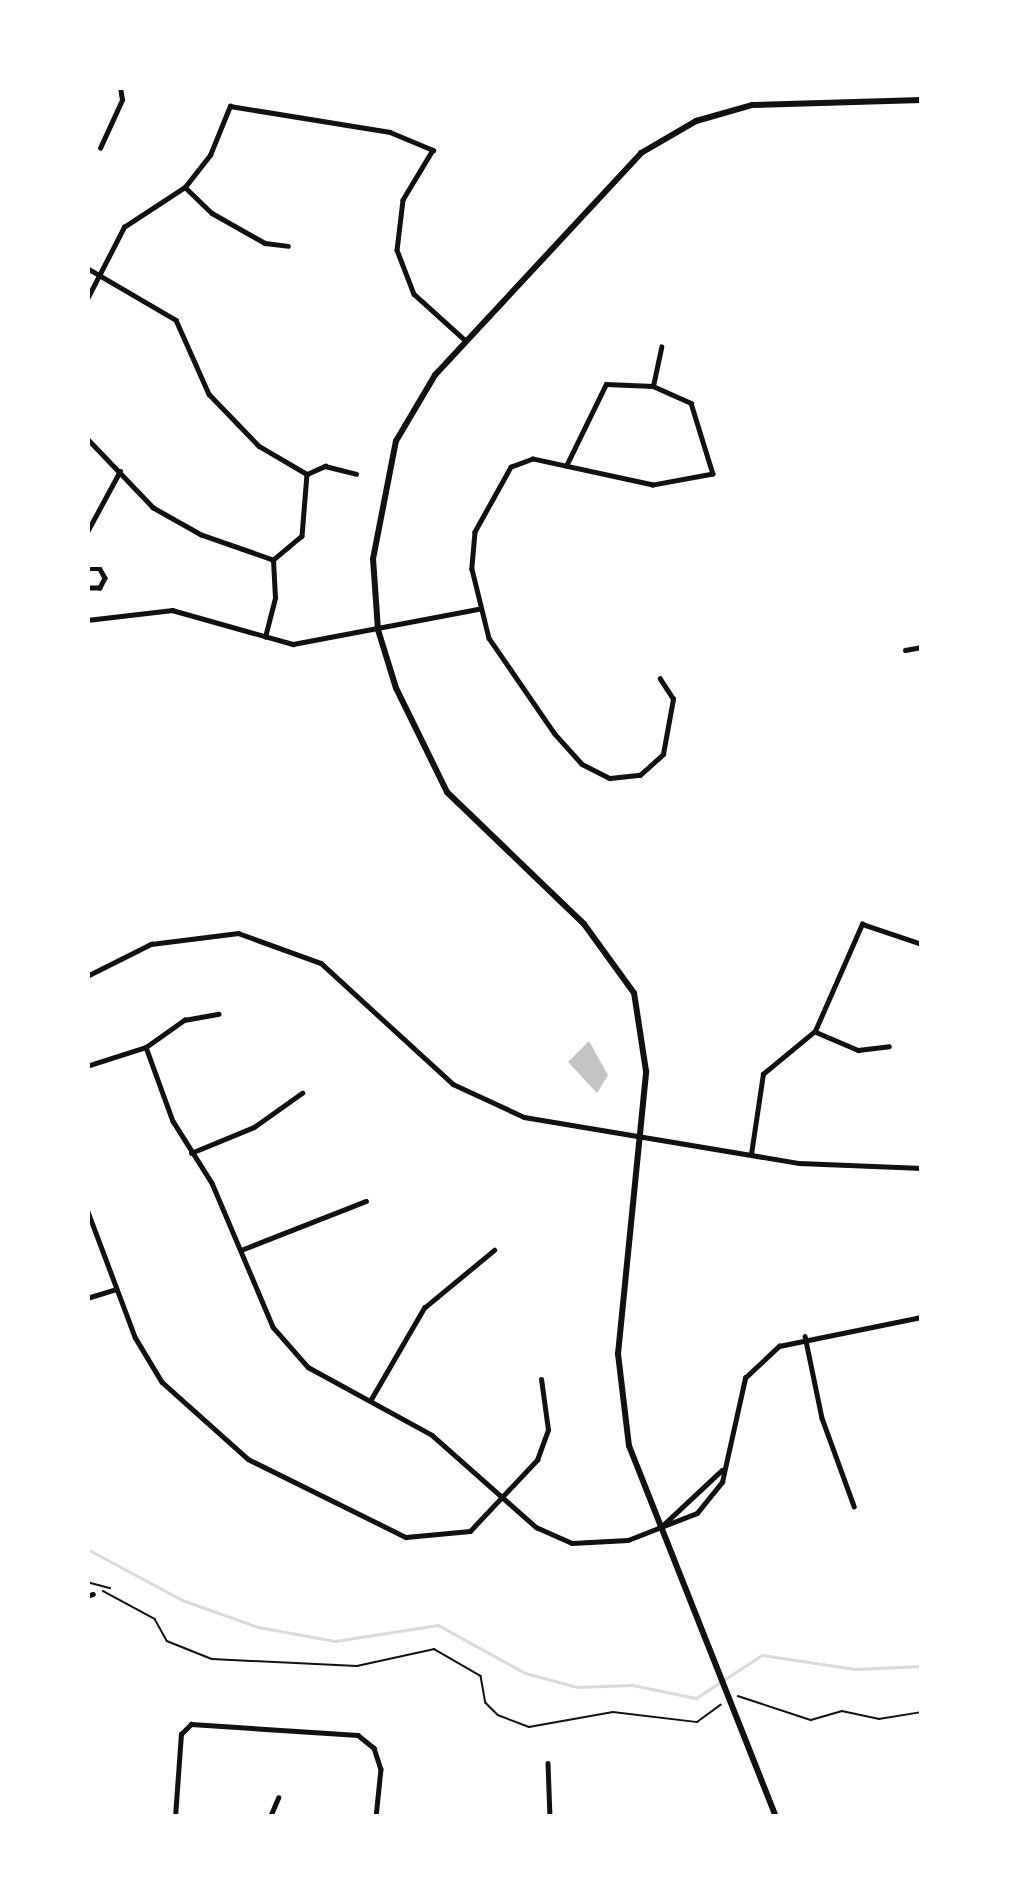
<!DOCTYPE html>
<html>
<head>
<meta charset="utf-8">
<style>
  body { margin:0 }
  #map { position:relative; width:1009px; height:1904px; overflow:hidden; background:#fff; font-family:Spectral,serif }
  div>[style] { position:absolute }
  .stream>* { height:3px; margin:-1.5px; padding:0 1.5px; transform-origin:1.5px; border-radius:1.5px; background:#d9d9d9 }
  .building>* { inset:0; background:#c4c4c4 }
  .path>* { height:1.5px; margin:-0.75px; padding:0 0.75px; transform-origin:0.75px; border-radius:0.75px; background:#111 }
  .minor>* { height:4.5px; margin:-2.25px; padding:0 2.25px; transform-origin:2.25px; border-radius:2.25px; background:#111 }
  .secondary>* { height:6px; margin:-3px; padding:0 3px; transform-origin:3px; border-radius:3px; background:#111 }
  span { translate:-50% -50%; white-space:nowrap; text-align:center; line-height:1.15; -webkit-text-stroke:9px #fff; paint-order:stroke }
  .frame { position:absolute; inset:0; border:90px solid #fff; pointer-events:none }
</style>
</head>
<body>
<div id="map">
  <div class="stream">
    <div style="left:87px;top:1549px;width:108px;rotate:28.2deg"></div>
    <div style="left:182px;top:1600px;width:81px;rotate:19.6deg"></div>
    <div style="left:258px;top:1627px;width:78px;rotate:10.3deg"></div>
    <div style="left:335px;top:1641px;width:104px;rotate:-8.8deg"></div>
    <div style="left:438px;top:1625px;width:99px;rotate:28.9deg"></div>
    <div style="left:525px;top:1673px;width:54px;rotate:15.1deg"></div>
    <div style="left:577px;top:1687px;width:55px;rotate:-2.1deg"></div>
    <div style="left:632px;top:1685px;width:65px;rotate:11.5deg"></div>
    <div style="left:696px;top:1698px;width:79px;rotate:-33.1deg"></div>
    <div style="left:762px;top:1655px;width:94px;rotate:8.6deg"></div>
    <div style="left:855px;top:1669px;width:67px;rotate:-2.6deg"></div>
  </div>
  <div class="building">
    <div style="clip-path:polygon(589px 1041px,608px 1075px,597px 1093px,568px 1062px)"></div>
  </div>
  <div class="path">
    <div style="left:87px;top:1582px;width:24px;rotate:15deg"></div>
    <div style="left:103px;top:1591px;width:59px;rotate:28.3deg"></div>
    <div style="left:155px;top:1619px;width:25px;rotate:61deg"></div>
    <div style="left:167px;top:1641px;width:48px;rotate:21.8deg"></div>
    <div style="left:212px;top:1659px;width:145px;rotate:2.8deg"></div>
    <div style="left:357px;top:1666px;width:79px;rotate:-12.4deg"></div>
    <div style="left:434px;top:1649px;width:54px;rotate:29.9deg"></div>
    <div style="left:481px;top:1676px;width:27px;rotate:80deg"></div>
    <div style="left:486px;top:1703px;width:17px;rotate:45deg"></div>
    <div style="left:498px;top:1715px;width:33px;rotate:21deg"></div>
    <div style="left:529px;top:1727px;width:85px;rotate:-10.1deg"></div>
    <div style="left:613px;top:1712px;width:85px;rotate:6.8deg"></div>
    <div style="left:697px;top:1722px;width:29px;rotate:-36deg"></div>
    <div style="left:738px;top:1696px;width:77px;rotate:18.2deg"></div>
    <div style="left:811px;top:1720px;width:32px;rotate:-16deg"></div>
    <div style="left:842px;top:1711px;width:38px;rotate:12deg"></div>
    <div style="left:879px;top:1719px;width:44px;rotate:-9.2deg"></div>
  </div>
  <div class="minor">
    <div style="left:100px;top:148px;width:53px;rotate:-65.4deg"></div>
    <div style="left:122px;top:100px;width:13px;rotate:-99deg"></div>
    <div style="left:186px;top:188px;width:36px;rotate:44deg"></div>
    <div style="left:212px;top:213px;width:61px;rotate:29.5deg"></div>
    <div style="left:265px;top:243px;width:23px;rotate:7deg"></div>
    <div style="left:87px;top:268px;width:103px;rotate:30.3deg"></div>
    <div style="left:176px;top:320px;width:81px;rotate:66deg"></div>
    <div style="left:209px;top:394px;width:72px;rotate:46.1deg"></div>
    <div style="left:259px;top:446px;width:56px;rotate:30.3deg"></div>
    <div style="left:307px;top:474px;width:62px;rotate:94.6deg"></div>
    <div style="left:302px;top:536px;width:38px;rotate:140deg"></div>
    <div style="left:273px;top:560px;width:76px;rotate:-160.9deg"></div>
    <div style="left:201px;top:535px;width:55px;rotate:-150.6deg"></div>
    <div style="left:153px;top:508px;width:95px;rotate:-133.7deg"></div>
    <div style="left:87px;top:299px;width:81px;rotate:-62.8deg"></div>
    <div style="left:124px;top:227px;width:73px;rotate:-33.3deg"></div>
    <div style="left:185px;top:187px;width:41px;rotate:-52deg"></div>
    <div style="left:210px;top:155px;width:53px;rotate:-67.8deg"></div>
    <div style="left:230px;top:106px;width:162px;rotate:9.2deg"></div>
    <div style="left:390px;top:132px;width:47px;rotate:22.7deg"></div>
    <div style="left:433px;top:150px;width:58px;rotate:121deg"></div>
    <div style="left:403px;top:200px;width:50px;rotate:96.8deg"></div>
    <div style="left:397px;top:250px;width:47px;rotate:68.9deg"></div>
    <div style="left:414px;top:294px;width:70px;rotate:42.1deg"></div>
    <div style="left:653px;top:386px;width:40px;rotate:-78deg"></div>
    <div style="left:566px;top:466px;width:91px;rotate:-64deg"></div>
    <div style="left:606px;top:384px;width:47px;rotate:2.4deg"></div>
    <div style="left:653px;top:386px;width:42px;rotate:24.1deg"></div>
    <div style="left:691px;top:403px;width:74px;rotate:72.8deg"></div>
    <div style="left:713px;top:474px;width:61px;rotate:169.6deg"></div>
    <div style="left:653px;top:485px;width:123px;rotate:-167.8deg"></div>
    <div style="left:533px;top:459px;width:23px;rotate:160deg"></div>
    <div style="left:511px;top:467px;width:74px;rotate:119deg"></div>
    <div style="left:475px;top:532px;width:37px;rotate:95deg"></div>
    <div style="left:472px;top:569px;width:71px;rotate:76.2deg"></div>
    <div style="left:489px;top:638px;width:116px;rotate:55.5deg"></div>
    <div style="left:555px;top:734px;width:40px;rotate:48deg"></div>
    <div style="left:582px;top:764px;width:31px;rotate:27deg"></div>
    <div style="left:610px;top:778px;width:30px;rotate:-6deg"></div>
    <div style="left:640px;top:775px;width:31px;rotate:-42deg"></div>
    <div style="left:663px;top:754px;width:56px;rotate:-79.7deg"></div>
    <div style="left:673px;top:699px;width:24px;rotate:-123deg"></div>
    <div style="left:307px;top:474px;width:20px;rotate:-24deg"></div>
    <div style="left:325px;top:466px;width:32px;rotate:14deg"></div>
    <div style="left:87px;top:532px;width:69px;rotate:-61.6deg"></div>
    <div style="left:87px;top:569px;width:13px"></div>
    <div style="left:100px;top:569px;width:10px;rotate:61deg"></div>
    <div style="left:105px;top:578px;width:11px;rotate:117deg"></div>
    <div style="left:100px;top:588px;width:13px;rotate:180deg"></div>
    <div style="left:87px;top:620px;width:86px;rotate:-6.7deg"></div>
    <div style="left:172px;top:610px;width:126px;rotate:15.7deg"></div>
    <div style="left:293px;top:644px;width:189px;rotate:-10.7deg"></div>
    <div style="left:265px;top:637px;width:40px;rotate:-75.6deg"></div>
    <div style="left:275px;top:598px;width:38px;rotate:-93deg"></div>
    <div style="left:905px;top:650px;width:17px;rotate:-10deg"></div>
    <div style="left:87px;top:976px;width:72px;rotate:-26.6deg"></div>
    <div style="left:151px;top:944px;width:88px;rotate:-7.2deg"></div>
    <div style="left:238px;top:933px;width:88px;rotate:19.9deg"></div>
    <div style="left:321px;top:963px;width:179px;rotate:42.5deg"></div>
    <div style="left:453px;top:1084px;width:78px;rotate:24.9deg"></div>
    <div style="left:524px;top:1117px;width:279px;rotate:9.5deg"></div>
    <div style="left:799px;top:1163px;width:123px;rotate:2.3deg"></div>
    <div style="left:816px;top:1032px;width:46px;rotate:23.2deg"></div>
    <div style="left:858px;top:1050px;width:31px;rotate:-7deg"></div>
    <div style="left:146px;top:1047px;width:79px;rotate:70deg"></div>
    <div style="left:173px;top:1121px;width:73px;rotate:57.8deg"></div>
    <div style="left:212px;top:1183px;width:156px;rotate:67deg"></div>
    <div style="left:273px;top:1327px;width:53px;rotate:48.8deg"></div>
    <div style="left:308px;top:1367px;width:141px;rotate:28.7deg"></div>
    <div style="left:432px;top:1435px;width:139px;rotate:41.5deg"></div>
    <div style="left:536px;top:1527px;width:39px;rotate:24deg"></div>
    <div style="left:572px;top:1543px;width:56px;rotate:-3.1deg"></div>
    <div style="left:628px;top:1540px;width:74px;rotate:-21.4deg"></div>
    <div style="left:697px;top:1513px;width:40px;rotate:-51deg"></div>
    <div style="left:722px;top:1482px;width:107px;rotate:-77.5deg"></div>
    <div style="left:745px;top:1378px;width:47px;rotate:-43.3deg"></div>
    <div style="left:779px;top:1346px;width:146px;rotate:-11.5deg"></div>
    <div style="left:87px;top:1066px;width:62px;rotate:-17.9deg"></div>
    <div style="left:146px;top:1047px;width:47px;rotate:-35.4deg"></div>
    <div style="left:184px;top:1020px;width:35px;rotate:-10deg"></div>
    <div style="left:191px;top:1153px;width:68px;rotate:-22.4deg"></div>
    <div style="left:254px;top:1127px;width:59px;rotate:-35.3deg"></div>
    <div style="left:751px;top:1154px;width:81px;rotate:-81.5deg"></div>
    <div style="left:763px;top:1074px;width:67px;rotate:-39.6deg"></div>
    <div style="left:815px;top:1031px;width:117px;rotate:-66.3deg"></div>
    <div style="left:862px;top:924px;width:63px;rotate:18.4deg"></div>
    <div style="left:87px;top:1209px;width:137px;rotate:69.4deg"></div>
    <div style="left:135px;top:1337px;width:52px;rotate:59deg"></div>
    <div style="left:162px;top:1382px;width:115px;rotate:41.8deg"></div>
    <div style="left:248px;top:1459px;width:176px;rotate:26.3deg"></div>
    <div style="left:406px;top:1537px;width:64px;rotate:-5.4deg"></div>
    <div style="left:470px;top:1531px;width:98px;rotate:-46.7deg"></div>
    <div style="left:537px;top:1460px;width:32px;rotate:-70deg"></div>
    <div style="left:548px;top:1430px;width:51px;rotate:-97.8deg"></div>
    <div style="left:241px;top:1250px;width:134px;rotate:-21.4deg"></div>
    <div style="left:87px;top:1298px;width:30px;rotate:-17deg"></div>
    <div style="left:805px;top:1336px;width:84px;rotate:78.3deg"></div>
    <div style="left:822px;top:1418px;width:94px;rotate:70deg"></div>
    <div style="left:370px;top:1401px;width:108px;rotate:-59.9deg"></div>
    <div style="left:424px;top:1308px;width:91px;rotate:-39.6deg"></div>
    <div style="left:661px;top:1527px;width:83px;rotate:-43.1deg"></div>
    <div style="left:87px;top:1596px;width:6px;rotate:-18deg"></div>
    <div style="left:548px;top:1763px;width:54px;rotate:87.9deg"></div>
    <div style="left:175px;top:1817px;width:83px;rotate:-85.9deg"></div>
    <div style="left:181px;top:1734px;width:14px;rotate:-45deg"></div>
    <div style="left:191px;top:1724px;width:167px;rotate:3.8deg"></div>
    <div style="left:358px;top:1735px;width:21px;rotate:39deg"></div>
    <div style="left:374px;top:1748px;width:22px;rotate:72deg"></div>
    <div style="left:381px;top:1769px;width:48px;rotate:95.9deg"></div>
    <div style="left:270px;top:1817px;width:21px;rotate:-67deg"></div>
  </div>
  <div class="secondary">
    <div style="left:776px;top:1817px;width:399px;rotate:-111.6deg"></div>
    <div style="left:629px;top:1446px;width:93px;rotate:-96.8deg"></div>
    <div style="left:618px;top:1354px;width:284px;rotate:-84.3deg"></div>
    <div style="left:646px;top:1071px;width:79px;rotate:-98.7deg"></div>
    <div style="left:634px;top:993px;width:85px;rotate:-125.9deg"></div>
    <div style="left:584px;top:924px;width:190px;rotate:-136.1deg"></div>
    <div style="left:447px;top:792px;width:116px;rotate:-116.1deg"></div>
    <div style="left:396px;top:688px;width:61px;rotate:-107.2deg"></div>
    <div style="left:378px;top:630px;width:71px;rotate:-94deg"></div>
    <div style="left:373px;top:559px;width:120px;rotate:-79deg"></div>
    <div style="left:396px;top:441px;width:77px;rotate:-59.4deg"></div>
    <div style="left:435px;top:375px;width:303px;rotate:-47.1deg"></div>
    <div style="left:641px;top:153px;width:64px;rotate:-30.2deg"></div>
    <div style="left:696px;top:121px;width:58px;rotate:-15.9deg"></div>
    <div style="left:752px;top:105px;width:170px;rotate:-1.7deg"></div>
  </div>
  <div class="frame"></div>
</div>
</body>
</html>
